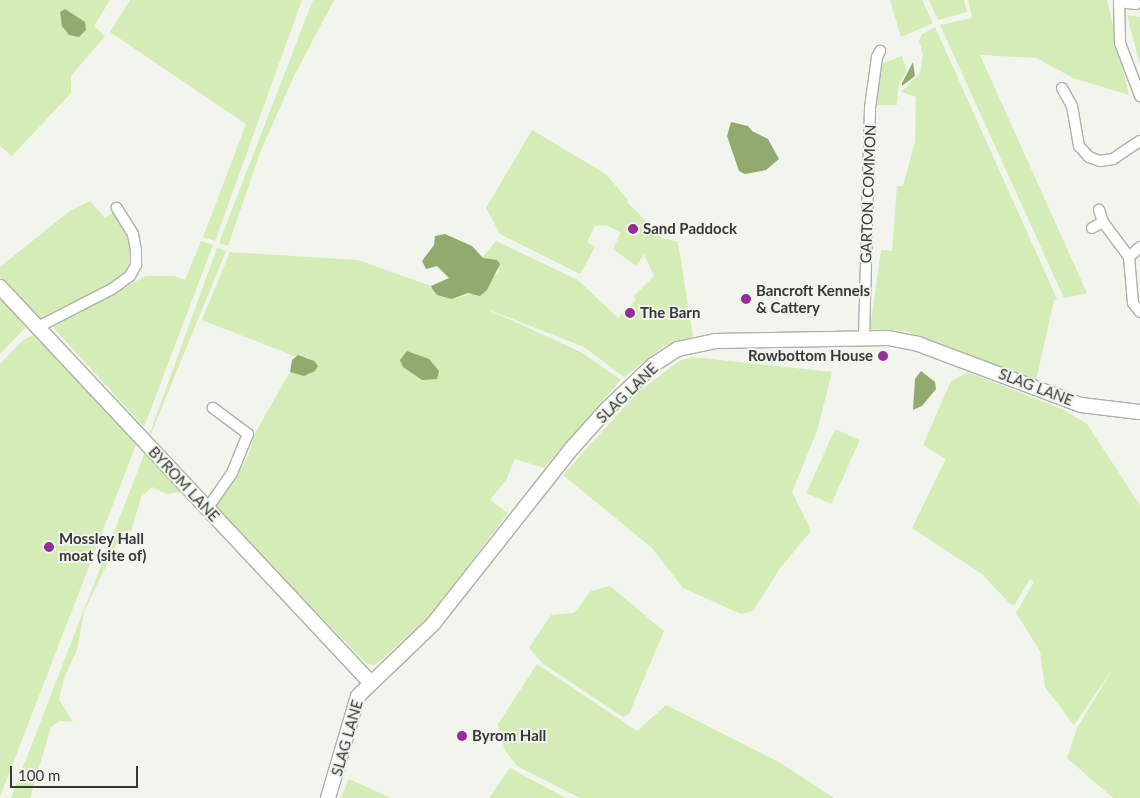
<!DOCTYPE html>
<html>
<head>
<meta charset="utf-8">
<style>
  body { margin:0 }
  #map { position:relative; width:1140px; height:798px; overflow:hidden; background:#f2f5ee; font-family:Lato,sans-serif }
  div>[style] { position:absolute }
  .green>* { inset:0; background:#d4ecb5; transform-origin:0 0 }
  .water>* { inset:0; background:#91ab6e }
  .roads { filter:drop-shadow(1px 0 #adb1aa) drop-shadow(-1px 0 #adb1aa) drop-shadow(0 1px #adb1aa) drop-shadow(0 -1px #adb1aa) }
  .street>* { height:10px; margin:-5px; padding:0 5px; transform-origin:5px; border-radius:5px; background:#fff }
  .secondary>* { height:14px; margin:-7px; padding:0 7px; transform-origin:7px; border-radius:7px; background:#fff }
  .dots>* { width:14px; height:14px; translate:-50% -50%; box-sizing:border-box; border:2px solid #f2f5ee; border-radius:50% }
  span { translate:-50% -50%; white-space:nowrap; text-align:center; line-height:1.15; -webkit-text-stroke:4px #f2f5ee; paint-order:stroke }
  .street-label { font-size:15px; color:#383936 }
  .poi-label { font-size:15px; color:#383936; font-weight:700 }
  .left { translate:0 -50%; text-align:left }
  .right { translate:-100% -50%; text-align:right }
  .scale { position:absolute; left:10px; top:766px; width:128px; height:22px; box-sizing:border-box; border:2px solid #383936; border-top:0; padding-left:6px; font-size:15px; line-height:18px; white-space:nowrap; color:#383936; -webkit-text-stroke:4px #f2f5ee; paint-order:stroke }
</style>
</head>
<body>
<div id="map">
  <div class="green">
    <div style="clip-path:polygon(0 0,110px 0,94px 26px,105px 36px,71px 76px,71px 93px,12px 156px,0 146px)"></div>
    <div style="clip-path:polygon(130px 0,302px 0,215px 241px,203px 237px,246px 124px,110px 32px)"></div>
    <div style="clip-path:polygon(313px 0,334px 0,294px 76px,261px 150px,228px 246px,219px 243px)"></div>
    <div style="clip-path:polygon(890px 0,922px 0,933px 23px,901px 37px)"></div>
    <div style="clip-path:polygon(929px 0,964px 0,967px 12px,938px 20px)"></div>
    <div style="clip-path:polygon(968px 0,1107px 0,1129px 95px,1073px 78px,1037px 58px,980px 55px,1087px 293px,1064px 298px,940px 25px,972px 18px)"></div>
    <div style="clip-path:polygon(1127px 15px,1140px 17px,1140px 65px)"></div>
    <div style="clip-path:polygon(935px 27px,1057px 299px,1054px 300px,1036px 381px,906px 331px,870px 329px,881px 250px,892px 251px,897px 186px,903px 186px,915px 142px,916px 97px,901px 92px,920px 73px,923px 54px,919px 41px,922px 34px)"></div>
    <div style="clip-path:polygon(902px 56px,907px 71px,899px 83px,897px 105px,874px 105px,881px 64px)"></div>
    <div style="clip-path:polygon(532px 130px,606px 174px,628px 200px,627px 202px,663px 238px,678px 242px,693px 337px,664px 346px,624px 377px,584px 347px,482px 307px,581px 352px,621px 380px,544px 468px,515px 459px,506px 480px,490px 500px,508px 513px,428px 618px,381px 660px,374px 665px,367px 664px,215px 508px,248px 456px,254px 435px,290px 372px,310px 375px,309px 358px,294px 356px,202px 320px,230px 252px,358px 260px,431px 286px,452px 299px,487px 290px,491px 279px,500px 270px,482px 258px,496px 241px,578px 280px,618px 318px,636px 300px,634px 296px,654px 276px,644px 254px,636px 266px,613px 249px,621px 232px,606px 225px,595px 226px,587px 242px,595px 247px,580px 274px,500px 234px,486px 208px)"></div>
    <div style="clip-path:polygon(90px 201px,105px 218px,113px 212px,119px 217px,131px 241px,129px 269px,124px 276px,99px 293px,39px 319px,0 277px,0 267px,71px 210px)"></div>
    <div style="clip-path:polygon(201px 241px,213px 245px,144px 427px,51px 325px,146px 276px,174px 276px,185px 280px)"></div>
    <div style="clip-path:polygon(217px 248px,226px 251px,151px 434px,150px 433px)"></div>
    <div style="clip-path:polygon(0 298px,22px 321px,25px 328px,0 354px)"></div>
    <div style="clip-path:polygon(36px 334px,137px 442px,0 797px,0 364px,23px 340px)"></div>
    <div style="clip-path:polygon(693px 357px,832px 372px,817px 431px,792px 492px,811px 531px,780px 568px,753px 611px,741px 614px,683px 588px,652px 548px,563px 475px,637px 393px,679px 361px)"></div>
    <div style="clip-path:polygon(968px 372px,1064px 410px,1087px 424px,1140px 505px,1140px 798px,1113px 798px,1067px 758px,1077px 728px,1112px 670px,1074px 725px,1045px 687px,1040px 651px,1016px 613px,1034px 582px,1030px 579px,1015px 604px,1011px 605px,982px 574px,912px 528px,946px 459px,923px 445px,951px 381px)"></div>
    <div style="left:835px;top:429px;width:27px;height:70px;rotate:24deg"></div>
    <div style="clip-path:polygon(145px 452px,182px 492px,167px 494px,152px 487px,141px 497px,131px 532px,117px 543px,84px 612px,77px 650px,64px 678px,59px 699px,73px 722px,59px 721px,51px 727px,30px 798px,11px 798px)"></div>
    <div style="clip-path:polygon(610px 586px,664px 631px,629px 714px,623px 717px,542px 663px,529px 648px,551px 615px,574px 613px,591px 591px)"></div>
    <div style="clip-path:polygon(537px 664px,637px 731px,666px 705px,779px 762px,834px 798px,580px 798px,517px 766px,505px 751px,498px 724px)"></div>
    <div style="clip-path:polygon(510px 768px,566px 798px,489px 798px)"></div>
    <div style="clip-path:polygon(349px 779px,391px 798px,341px 798px)"></div>
  </div>
  <div class="water">
    <div style="clip-path:polygon(65px 9px,85px 22px,86px 30px,79px 37px,69px 35px,62px 26px,60px 12px)"></div>
    <div style="clip-path:polygon(913px 62px,915px 76px,902px 86px,902px 83px)"></div>
    <div style="clip-path:polygon(731px 122px,748px 126px,752px 131px,768px 139px,779px 159px,766px 170px,745px 174px,739px 171px,727px 136px)"></div>
    <div style="clip-path:polygon(445px 234px,472px 246px,483px 258px,497px 260px,500px 264px,487px 290px,480px 296px,468px 293px,452px 299px,437px 295px,433px 290px,431px 286px,449px 278px,437px 266px,426px 269px,422px 261px,434px 245px,435px 236px)"></div>
    <div style="clip-path:polygon(407px 351px,429px 359px,439px 371px,437px 379px,422px 380px,403px 367px,400px 360px)"></div>
    <div style="clip-path:polygon(298px 355px,314px 361px,318px 366px,315px 371px,304px 376px,290px 372px,292px 360px)"></div>
    <div style="clip-path:polygon(921px 371px,935px 382px,936px 389px,922px 406px,913px 410px,915px 379px)"></div>
  </div>
  <div class="roads">
    <div class="street">
      <div style="left:1119px;top:0;width:43px;rotate:88.7deg"></div>
      <div style="left:1120px;top:43px;width:57px;rotate:69.3deg"></div>
      <div style="left:1119px;top:2px;width:17px;rotate:7deg"></div>
      <div style="left:1062px;top:88px;width:21px;rotate:61deg"></div>
      <div style="left:1072px;top:106px;width:41px;rotate:80.1deg"></div>
      <div style="left:1079px;top:146px;width:15px;rotate:48deg"></div>
      <div style="left:1089px;top:157px;width:12px;rotate:20deg"></div>
      <div style="left:1100px;top:161px;width:13px;rotate:-9deg"></div>
      <div style="left:1113px;top:159px;width:32px;rotate:-34deg"></div>
      <div style="left:1103px;top:222px;width:44px;rotate:53.4deg"></div>
      <div style="left:1092px;top:228px;width:13px;rotate:-29deg"></div>
      <div style="left:1103px;top:222px;width:13px;rotate:-108deg"></div>
      <div style="left:1140px;top:247px;width:15px;rotate:138deg"></div>
      <div style="left:1129px;top:257px;width:46px;rotate:85deg"></div>
      <div style="left:1133px;top:303px;width:11px;rotate:52deg"></div>
      <div style="left:38px;top:327px;width:83px;rotate:-27.2deg"></div>
      <div style="left:112px;top:289px;width:22px;rotate:-36deg"></div>
      <div style="left:130px;top:276px;width:13px;rotate:-61deg"></div>
      <div style="left:136px;top:265px;width:15px;rotate:-90deg"></div>
      <div style="left:136px;top:250px;width:16px;rotate:-101deg"></div>
      <div style="left:133px;top:234px;width:31px;rotate:-122deg"></div>
      <div style="left:864px;top:338px;width:230px;rotate:-88.5deg"></div>
      <div style="left:870px;top:108px;width:51px;rotate:-82.2deg"></div>
      <div style="left:877px;top:57px;width:7px;rotate:-63deg"></div>
      <div style="left:207px;top:509px;width:44px;rotate:-55.2deg"></div>
      <div style="left:232px;top:473px;width:42px;rotate:-67.7deg"></div>
      <div style="left:248px;top:434px;width:44px;rotate:-143.4deg"></div>
    </div>
    <div class="secondary">
      <div style="left:0;top:287px;width:540px;rotate:46.88deg"></div>
      <div style="left:328px;top:798px;width:106px;rotate:-73.6deg"></div>
      <div style="left:358px;top:696px;width:104px;rotate:-43.8deg"></div>
      <div style="left:433px;top:624px;width:226px;rotate:-51.7deg"></div>
      <div style="left:573px;top:447px;width:51px;rotate:-48.2deg"></div>
      <div style="left:607px;top:409px;width:64px;rotate:-43.7deg"></div>
      <div style="left:653px;top:365px;width:30px;rotate:-33deg"></div>
      <div style="left:678px;top:349px;width:38px;rotate:-12deg"></div>
      <div style="left:715px;top:341px;width:173px;rotate:-1deg"></div>
      <div style="left:888px;top:338px;width:31px;rotate:11deg"></div>
      <div style="left:918px;top:344px;width:174px;rotate:20.5deg"></div>
      <div style="left:1081px;top:405px;width:59px;rotate:6.8deg"></div>
    </div>
  </div>
  <div class="dots">
    <div style="left:633px;top:229px;background:#932e94"></div>
    <div style="left:746px;top:299px;background:#932e94"></div>
    <div style="left:630px;top:313px;background:#932e94"></div>
    <div style="left:883px;top:356px;background:#932e94"></div>
    <div style="left:49px;top:547px;background:#932e94"></div>
    <div style="left:462px;top:736px;background:#932e94"></div>
  </div>
  <div class="street-label">
    <span style="left:868px;top:194px;rotate:-88deg">GARTON COMMON</span>
    <span style="left:1036px;top:387px;rotate:21deg">SLAG LANE</span>
    <span style="left:627px;top:393px;rotate:-44deg">SLAG LANE</span>
    <span style="left:184px;top:484px;rotate:47deg">BYROM LANE</span>
    <span style="left:347px;top:738px;rotate:-74deg">SLAG LANE</span>
  </div>
  <div class="poi-label">
    <span class="left" style="left:643px;top:229px">Sand Paddock</span>
    <span class="left" style="left:756px;top:299px">Bancroft Kennels<br>&amp; Cattery</span>
    <span class="left" style="left:640px;top:313px">The Barn</span>
    <span class="right" style="left:873px;top:356px">Rowbottom House</span>
    <span class="left" style="left:59px;top:547px">Mossley Hall<br>moat (site of)</span>
    <span class="left" style="left:472px;top:736px">Byrom Hall</span>
  </div>
  <div class="scale">100 m</div>
</div>
</body>
</html>
